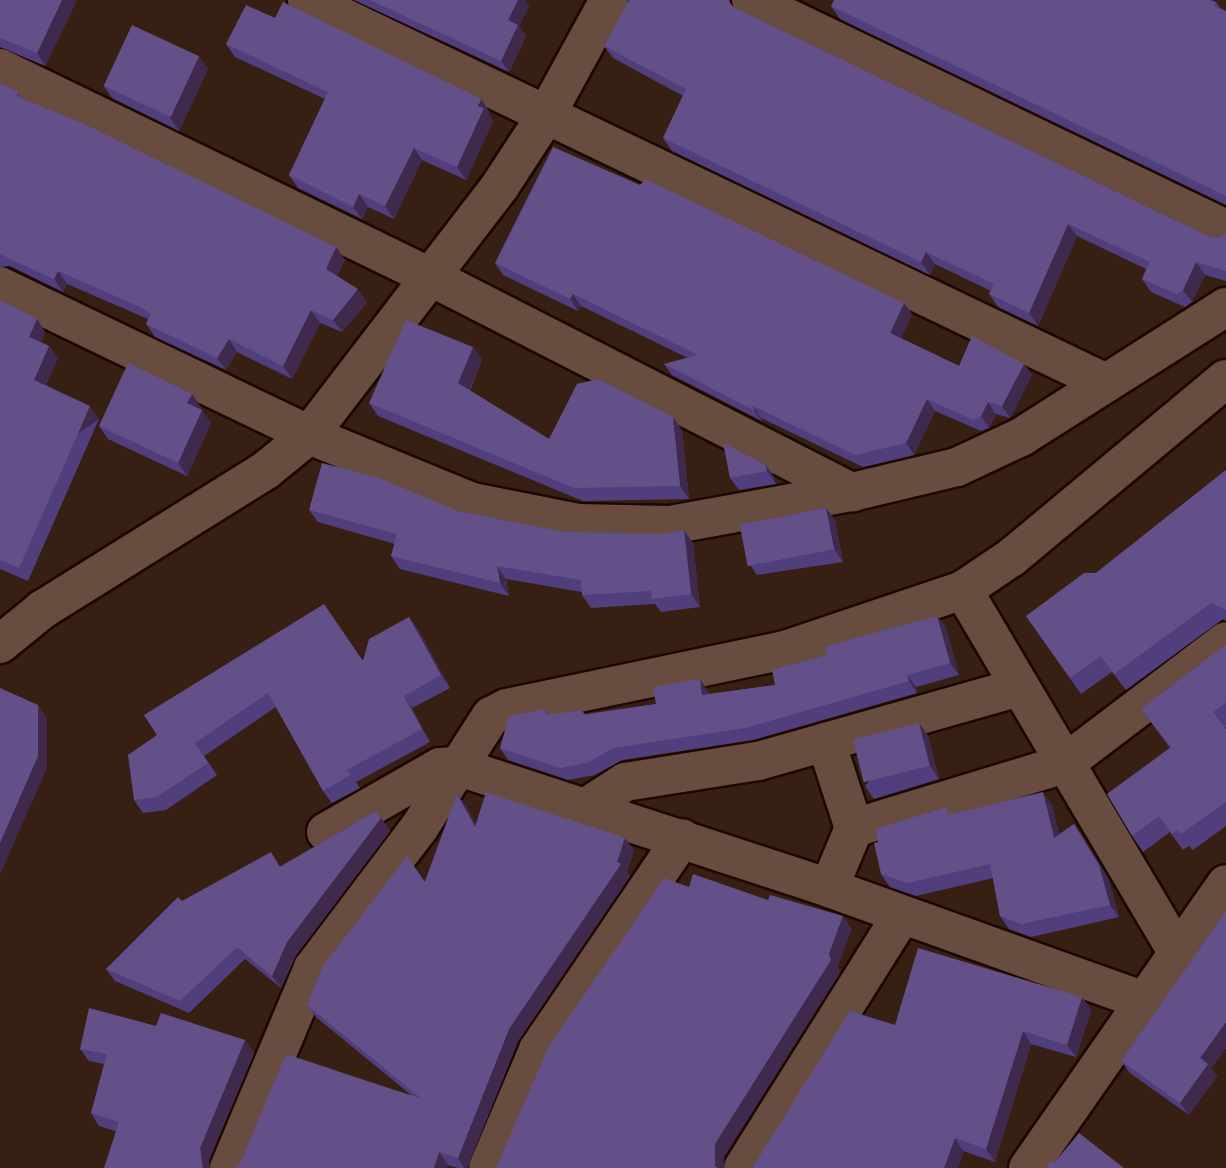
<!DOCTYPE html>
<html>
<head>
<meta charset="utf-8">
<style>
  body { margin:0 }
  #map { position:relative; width:1226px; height:1168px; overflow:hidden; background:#371f13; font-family:"Fira Sans Condensed",sans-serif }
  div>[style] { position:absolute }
  .roads { filter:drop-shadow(2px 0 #1d0801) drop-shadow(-2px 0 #1d0801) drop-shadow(0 2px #1d0801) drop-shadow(0 -2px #1d0801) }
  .minor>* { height:38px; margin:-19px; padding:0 19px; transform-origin:19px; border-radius:19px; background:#684c3f }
  .wall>* { inset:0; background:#513f7d }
  .shaded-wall>* { inset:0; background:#3f2a4e; transform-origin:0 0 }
  .building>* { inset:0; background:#635088; transform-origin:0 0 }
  span { translate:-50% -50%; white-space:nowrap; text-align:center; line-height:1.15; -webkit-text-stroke:6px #170c07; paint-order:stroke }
</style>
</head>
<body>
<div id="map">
  <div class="roads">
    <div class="minor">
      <div style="left:307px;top:0;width:886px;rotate:25.61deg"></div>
      <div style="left:751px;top:0;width:527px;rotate:25.74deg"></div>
      <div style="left:0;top:68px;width:479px;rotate:25.9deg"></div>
      <div style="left:431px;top:277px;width:473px;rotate:27.1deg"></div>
      <div style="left:0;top:286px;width:343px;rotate:25.7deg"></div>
      <div style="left:309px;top:435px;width:176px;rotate:22.3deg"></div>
      <div style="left:472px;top:502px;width:108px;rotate:11.2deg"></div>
      <div style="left:578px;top:523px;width:92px;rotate:1.2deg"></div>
      <div style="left:670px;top:525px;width:185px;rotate:-10.3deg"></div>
      <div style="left:852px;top:492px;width:108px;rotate:-13.4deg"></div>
      <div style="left:957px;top:467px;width:71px;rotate:-25.1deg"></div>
      <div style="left:1021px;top:437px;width:243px;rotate:-32.4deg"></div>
      <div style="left:963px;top:590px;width:423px;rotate:59.4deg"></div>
      <div style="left:0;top:644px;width:55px;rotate:-39.1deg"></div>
      <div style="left:43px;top:609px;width:263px;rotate:-31.9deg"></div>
      <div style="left:266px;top:470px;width:55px;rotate:-39.1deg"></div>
      <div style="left:309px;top:435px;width:314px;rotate:-52.5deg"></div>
      <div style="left:500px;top:186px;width:82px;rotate:-56.9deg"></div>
      <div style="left:545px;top:117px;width:133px;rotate:-61.3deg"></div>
      <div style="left:826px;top:742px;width:90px;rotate:72deg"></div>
      <div style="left:585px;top:808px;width:48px;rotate:-33deg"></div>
      <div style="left:625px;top:782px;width:135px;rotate:-9deg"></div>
      <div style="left:758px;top:761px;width:271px;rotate:-15.8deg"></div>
      <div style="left:326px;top:832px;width:131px;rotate:-29.7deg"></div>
      <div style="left:440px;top:767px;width:16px;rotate:-4deg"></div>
      <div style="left:456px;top:766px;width:392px;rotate:18.1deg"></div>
      <div style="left:829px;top:888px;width:336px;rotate:19.7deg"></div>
      <div style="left:829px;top:888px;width:65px;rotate:-67.4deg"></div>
      <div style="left:854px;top:828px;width:220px;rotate:-16.9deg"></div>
      <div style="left:1064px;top:764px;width:203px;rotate:-37.2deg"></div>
      <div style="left:229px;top:1168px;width:217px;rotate:-67.2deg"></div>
      <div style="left:313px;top:968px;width:176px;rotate:-52.9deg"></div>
      <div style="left:419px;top:828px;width:133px;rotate:-57.3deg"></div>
      <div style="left:491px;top:716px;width:18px;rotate:-27deg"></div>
      <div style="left:507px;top:708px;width:284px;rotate:-11.8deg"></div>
      <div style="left:785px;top:650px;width:188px;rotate:-18.6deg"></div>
      <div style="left:963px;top:590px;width:59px;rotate:-34deg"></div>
      <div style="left:1012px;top:557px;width:278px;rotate:-39.8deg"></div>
      <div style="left:488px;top:1168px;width:128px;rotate:-67deg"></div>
      <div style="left:538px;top:1050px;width:256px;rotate:-55.8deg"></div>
      <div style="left:743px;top:1168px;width:297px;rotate:-57.9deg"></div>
      <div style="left:1028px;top:1168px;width:346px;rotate:-55.1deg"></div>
    </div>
  </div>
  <div class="wall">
    <div style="clip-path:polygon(0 0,77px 0,45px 66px,0 47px)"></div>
    <div style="clip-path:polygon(354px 0,524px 0,529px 6px,519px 26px,526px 36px,509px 72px)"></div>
    <div style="clip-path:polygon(629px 0,730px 0,729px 2px,733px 7px,1208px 236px,1219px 238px,1226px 233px,1226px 281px,1205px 275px,1192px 302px,1185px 307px,1151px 292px,1142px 279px,1146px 269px,1077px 236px,1038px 326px,998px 307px,989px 294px,991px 291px,935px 264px,930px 275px,672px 151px,663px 138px,683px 96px,613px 58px,604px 46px)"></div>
    <div style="clip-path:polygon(1216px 2px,1220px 8px,1226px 11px,1226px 205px,840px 19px,831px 6px)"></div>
    <div style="clip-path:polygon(275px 18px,490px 112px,489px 115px,493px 121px,466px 180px,422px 160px,394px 219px,368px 207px,362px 219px,298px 188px,289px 175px,325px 99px,235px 57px,226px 44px)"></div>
    <div style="clip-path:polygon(208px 69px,179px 131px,112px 98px,103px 85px)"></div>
    <div style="clip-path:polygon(0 83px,18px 92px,22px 99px,336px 247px,345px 260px,337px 276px,367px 302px,342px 332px,320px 323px,292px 379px,237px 352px,226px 370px,155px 337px,146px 324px,148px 319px,67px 284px,63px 292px,10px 266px,0 267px)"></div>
    <div style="clip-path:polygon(495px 263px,904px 303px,912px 314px,901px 338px,959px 366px,1024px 364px,1032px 375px,1010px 418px,996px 414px,989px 428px,981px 431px,935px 411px,914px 455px,863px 467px,761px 418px,762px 421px,672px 375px,664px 364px,688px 358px,581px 306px,578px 311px,503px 275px)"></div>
    <div style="clip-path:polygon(0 300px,37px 319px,45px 332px,41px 342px,49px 346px,58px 358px,46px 385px,99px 419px,28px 581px,0 569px)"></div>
    <div style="clip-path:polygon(473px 347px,482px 360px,470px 391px,549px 439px,682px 430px,689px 499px,583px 501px,378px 416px,369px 403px)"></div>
    <div style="clip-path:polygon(201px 407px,200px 409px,211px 423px,187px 476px,108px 439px,99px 426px)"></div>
    <div style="clip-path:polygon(766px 465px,774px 477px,776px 484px,739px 490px,730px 478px)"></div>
    <div style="clip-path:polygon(1226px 470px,1226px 621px,1223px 619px,1126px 690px,1112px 672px,1081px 694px,1026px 616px,1096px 573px)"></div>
    <div style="clip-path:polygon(826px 508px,835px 520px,843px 562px,757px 575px,748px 562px)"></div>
    <div style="clip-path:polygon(309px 510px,458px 511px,565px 532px,693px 543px,700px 607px,661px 612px,655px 604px,591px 608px,582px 595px,582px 592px,506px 579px,509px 596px,400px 569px,391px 556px,395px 544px,318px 522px)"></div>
    <div style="clip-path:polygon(937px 616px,946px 628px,959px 675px,916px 687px,917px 693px,753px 740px,622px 760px,595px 775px,568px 780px,508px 760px,500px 748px,545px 709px,549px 715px,582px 710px,585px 714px,656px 704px,708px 691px,709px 694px,775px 685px,827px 655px)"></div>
    <div style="clip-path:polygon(418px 629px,450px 688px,412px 708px,430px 742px,356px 782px,360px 788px,332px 803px,323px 791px,276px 707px,204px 756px,217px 775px,166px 810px,143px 813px,134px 800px,157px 735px,144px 715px,363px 660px)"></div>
    <div style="clip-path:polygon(1226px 644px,1226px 727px,1225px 728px,1226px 729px,1226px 826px,1193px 850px,1189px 846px,1183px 850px,1170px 832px,1143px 852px,1132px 836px,1170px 748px,1141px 709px)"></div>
    <div style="clip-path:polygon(919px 723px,928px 736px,939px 779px,874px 799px,865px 786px)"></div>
    <div style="clip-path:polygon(457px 794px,466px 806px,476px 825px,634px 850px,627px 872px,630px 876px,518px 1041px,467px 1168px,458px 1168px,448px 1165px,235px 1168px,411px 1095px,316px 1017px,307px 1005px,425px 881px)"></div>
    <div style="clip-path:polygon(1052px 805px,1059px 835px,1074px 824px,1083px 837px,1108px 878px,1119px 917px,1031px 937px,1009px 929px,1000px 916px,993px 878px,916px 896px,890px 887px,881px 874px,952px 814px)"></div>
    <div style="clip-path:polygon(376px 811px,390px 831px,296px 955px,281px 988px,245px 959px,189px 1013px,115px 981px,106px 969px,182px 901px,281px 866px)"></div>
    <div style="clip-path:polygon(1226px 911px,1226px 1048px,1211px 1068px,1217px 1076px,1189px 1115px,1130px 1073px,1121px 1061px)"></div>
    <div style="clip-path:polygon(1082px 997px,1091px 1010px,1076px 1057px,1031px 1044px,995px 1162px,963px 1151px,958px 1168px,751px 1168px,895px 1025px)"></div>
    <div style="clip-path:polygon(156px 1026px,245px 1040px,254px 1053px,209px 1160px,99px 1126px,91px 1113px,104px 1064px,89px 1061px,80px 1049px)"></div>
  </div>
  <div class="shaded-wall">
    <div style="clip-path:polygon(62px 0,77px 0,45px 66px,37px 53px)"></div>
    <div style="clip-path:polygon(518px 0,524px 0,529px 6px,519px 26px,526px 36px,509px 72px,501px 61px,508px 20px)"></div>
    <div style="clip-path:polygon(199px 56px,208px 69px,179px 131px,170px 118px)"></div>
    <div style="clip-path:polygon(481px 99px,490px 112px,489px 115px,493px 121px,466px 180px,457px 167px)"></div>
    <div style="clip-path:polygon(414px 148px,422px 160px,394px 219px,385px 206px)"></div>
    <div style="clip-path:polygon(359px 194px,368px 207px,362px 219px,353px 207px)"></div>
    <div style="clip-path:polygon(1068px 224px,1077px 236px,1038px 326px,1029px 313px)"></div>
    <div style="clip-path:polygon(336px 247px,345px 260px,335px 282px,326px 269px)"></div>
    <div style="clip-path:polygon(926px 252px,935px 264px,930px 275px,921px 262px)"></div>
    <div style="clip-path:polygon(1196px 262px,1205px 275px,1192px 302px,1183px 290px)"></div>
    <div style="clip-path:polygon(58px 271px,67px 284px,63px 292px,54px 279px)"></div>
    <div style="clip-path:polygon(358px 289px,367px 302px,342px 332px,333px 320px)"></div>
    <div style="clip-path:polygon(573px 294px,581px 306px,578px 311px,570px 299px)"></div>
    <div style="clip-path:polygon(904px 303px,912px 314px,898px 344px,890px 333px)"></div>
    <div style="clip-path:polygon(311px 310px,320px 323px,292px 379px,283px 366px)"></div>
    <div style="clip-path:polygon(37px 319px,45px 332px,38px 350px,29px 337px)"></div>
    <div style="clip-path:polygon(229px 339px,237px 352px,226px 370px,217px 358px)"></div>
    <div style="clip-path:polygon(49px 346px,58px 358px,43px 392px,34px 380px)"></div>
    <div style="clip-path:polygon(473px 347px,482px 360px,467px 396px,458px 383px)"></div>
    <div style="clip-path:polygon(1024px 364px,1032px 375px,1010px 418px,1002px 406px)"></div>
    <div style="clip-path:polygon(192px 394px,201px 407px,196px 416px,187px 403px)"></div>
    <div style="clip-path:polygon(927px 399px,935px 411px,914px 455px,906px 443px)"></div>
    <div style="clip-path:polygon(988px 402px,996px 414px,989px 428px,981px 416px)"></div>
    <div style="left:90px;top:406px;width:16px;height:177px;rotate:55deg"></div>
    <div style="clip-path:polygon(753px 406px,761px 418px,762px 421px,754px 410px)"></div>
    <div style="clip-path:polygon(202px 410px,211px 423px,187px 476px,178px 463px)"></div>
    <div style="clip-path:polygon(673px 417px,682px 430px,689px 499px,680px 486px)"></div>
    <div style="clip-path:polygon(766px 465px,774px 477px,776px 484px,767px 471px)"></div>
    <div style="clip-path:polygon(826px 508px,835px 520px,843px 562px,834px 549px)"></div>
    <div style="clip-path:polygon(684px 530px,693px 543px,700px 607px,691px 594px)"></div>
    <div style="clip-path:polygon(497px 566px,506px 579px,509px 596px,500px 583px)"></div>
    <div style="clip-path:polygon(937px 616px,946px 628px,959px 675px,950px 663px)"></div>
    <div style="clip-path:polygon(409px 617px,418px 629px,450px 688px,441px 675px)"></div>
    <div style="clip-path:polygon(907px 675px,916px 687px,917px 693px,909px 681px)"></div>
    <div style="clip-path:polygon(700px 679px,708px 691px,710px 707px,702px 695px)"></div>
    <div style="clip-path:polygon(404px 696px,412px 708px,430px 742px,422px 729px)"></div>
    <div style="clip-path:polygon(38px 705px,47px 718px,47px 768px,0 875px,0 843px)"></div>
    <div style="clip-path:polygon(919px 723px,928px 736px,939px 779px,930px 766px)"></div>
    <div style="clip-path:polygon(1043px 792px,1052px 805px,1064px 851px,1054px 838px)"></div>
    <div style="clip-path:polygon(457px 794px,466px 806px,484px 840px,475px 827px)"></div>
    <div style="clip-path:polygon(381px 818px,390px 831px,296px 955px,281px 988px,272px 976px,287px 942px)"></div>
    <div style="clip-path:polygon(1074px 824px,1083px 837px,1108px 878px,1119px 917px,1110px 905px)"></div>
    <div style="clip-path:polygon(625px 838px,634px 850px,627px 872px,630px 876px,518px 1041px,467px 1168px,464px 1168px,458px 1158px,509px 1029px,617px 862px)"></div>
    <div style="clip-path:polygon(843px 916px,852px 929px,838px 966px,840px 973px,724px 1157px,724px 1168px,717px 1168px,715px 1166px,715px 1144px,829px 954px)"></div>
    <div style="clip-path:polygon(1082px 997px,1091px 1010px,1076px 1057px,1067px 1045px)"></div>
    <div style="clip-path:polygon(1226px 1022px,1226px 1048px,1211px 1068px,1217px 1076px,1189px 1115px,1180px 1103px,1200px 1058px)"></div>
    <div style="clip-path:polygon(1023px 1031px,1031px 1044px,995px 1162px,986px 1149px)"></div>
    <div style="clip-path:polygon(245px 1040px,254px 1053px,209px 1160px,210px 1168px,203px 1168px,200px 1148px)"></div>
    <div style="clip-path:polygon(955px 1138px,963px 1151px,958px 1168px,944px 1168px)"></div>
    <div style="clip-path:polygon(439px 1152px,448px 1165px,447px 1168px,434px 1168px)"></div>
  </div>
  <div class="building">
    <div style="clip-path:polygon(0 0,62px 0,37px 53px,0 38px)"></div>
    <div style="clip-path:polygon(370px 0,518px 0,508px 20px,518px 25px,501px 61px)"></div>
    <div style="clip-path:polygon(629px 0,728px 0,733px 7px,1208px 236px,1219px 238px,1226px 233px,1226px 271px,1196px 262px,1183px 290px,1176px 294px,1142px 279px,1150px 262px,1068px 224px,1029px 313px,989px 294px,994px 284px,926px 252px,921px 262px,663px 138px,686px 89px,604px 46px)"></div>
    <div style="clip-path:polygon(834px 0,1210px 0,1216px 2px,1214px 6px,1226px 11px,1226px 196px,831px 6px)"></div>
    <div style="clip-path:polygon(283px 2px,481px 99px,478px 106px,484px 108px,457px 167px,414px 148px,385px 206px,359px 194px,353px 207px,289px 175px,328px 92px,226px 44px,246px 5px,275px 18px)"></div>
    <div style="left:132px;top:25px;width:74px;height:67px;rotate:25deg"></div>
    <div style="clip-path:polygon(0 83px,18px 92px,16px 96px,84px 124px,336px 247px,326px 269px,358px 289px,333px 320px,311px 310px,283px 366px,229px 339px,217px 358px,146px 324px,151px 314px,140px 307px,58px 271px,54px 279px,0 254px)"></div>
    <div style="clip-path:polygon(553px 147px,640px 185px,645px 179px,904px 303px,890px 333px,959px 366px,972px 336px,1024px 364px,1002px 406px,988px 402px,981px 416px,973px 420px,927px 399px,906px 443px,855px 455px,753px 406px,754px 410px,664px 364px,698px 355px,573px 294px,570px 299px,495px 263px)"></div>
    <div style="clip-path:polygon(0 300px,37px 319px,29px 337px,49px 346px,34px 380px,90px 406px,19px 568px,0 560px)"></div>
    <div style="clip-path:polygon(406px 320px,473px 347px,458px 383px,549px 439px,577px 384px,598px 379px,673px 417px,680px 486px,574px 488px,369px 403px)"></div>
    <div style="clip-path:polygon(128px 363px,192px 394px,187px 403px,202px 410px,178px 463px,99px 426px)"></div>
    <div style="clip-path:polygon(723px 443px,766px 465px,767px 471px,730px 478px)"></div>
    <div style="clip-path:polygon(322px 463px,379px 478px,458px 511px,565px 532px,661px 534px,684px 530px,691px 594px,652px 599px,651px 591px,582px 595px,581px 580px,497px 566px,500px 583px,391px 556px,397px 534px,309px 510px)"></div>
    <div style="clip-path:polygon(1226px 470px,1226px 610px,1211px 603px,1114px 674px,1101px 656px,1070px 678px,1026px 616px,1084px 573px,1096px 573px)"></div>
    <div style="left:826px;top:508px;width:42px;height:88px;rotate:79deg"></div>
    <div style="clip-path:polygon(324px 604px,363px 661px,369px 639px,409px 617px,441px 675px,404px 696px,422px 729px,347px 770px,351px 775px,323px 791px,268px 693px,195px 743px,208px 763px,157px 797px,134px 800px,128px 755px,157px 735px,144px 715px)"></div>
    <div style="clip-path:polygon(937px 616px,950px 663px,907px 675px,909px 681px,745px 728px,613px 748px,587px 763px,560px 768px,500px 748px,509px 716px,545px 709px,546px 715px,582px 710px,583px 715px,656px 704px,653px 687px,700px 679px,702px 695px,775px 685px,772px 670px,827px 655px,826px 646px)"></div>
    <div style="clip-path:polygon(1226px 644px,1226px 703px,1213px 712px,1226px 729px,1226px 802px,1181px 834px,1177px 830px,1172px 834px,1159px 816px,1132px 836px,1107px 794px,1171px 747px,1141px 709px)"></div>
    <div style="clip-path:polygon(0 688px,38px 705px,38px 756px,0 843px)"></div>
    <div style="left:919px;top:723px;width:44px;height:68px;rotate:76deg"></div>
    <div style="clip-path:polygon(486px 792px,625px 838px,617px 862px,621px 864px,509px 1029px,458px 1158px,439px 1152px,434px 1168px,235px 1168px,240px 1164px,286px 1054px,422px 1099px,307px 1005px,323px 966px,407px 856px,425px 882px,457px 794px,475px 827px)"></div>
    <div style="clip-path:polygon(1043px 792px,1054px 838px,1074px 824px,1099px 865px,1110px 905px,1021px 924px,1000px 916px,990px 864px,907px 883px,881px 874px,874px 843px,878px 842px,875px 829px,947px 807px,948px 815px)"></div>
    <div style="clip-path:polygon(376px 811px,381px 818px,287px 942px,272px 976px,237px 947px,180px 1001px,106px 969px,178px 897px,182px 901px,271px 852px,280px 867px)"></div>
    <div style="clip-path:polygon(693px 874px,768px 900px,770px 895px,843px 916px,829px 954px,831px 960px,715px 1144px,715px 1166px,718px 1168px,496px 1168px,548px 1048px,664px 878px,689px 887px)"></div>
    <div style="clip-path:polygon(1226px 911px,1226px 1022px,1200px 1058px,1208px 1064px,1180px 1103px,1121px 1061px)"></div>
    <div style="clip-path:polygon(918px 948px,1082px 997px,1067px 1045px,1023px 1031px,986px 1149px,955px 1138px,944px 1168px,751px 1168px,753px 1167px,850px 1011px,895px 1025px)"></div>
    <div style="clip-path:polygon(89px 1008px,156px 1026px,161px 1013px,245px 1040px,200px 1148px,203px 1168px,104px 1168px,119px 1122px,91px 1113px,107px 1054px,80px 1049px)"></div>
    <div style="clip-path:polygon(1079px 1133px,1124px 1168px,1046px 1168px,1051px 1161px,1055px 1162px)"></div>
  </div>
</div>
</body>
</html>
